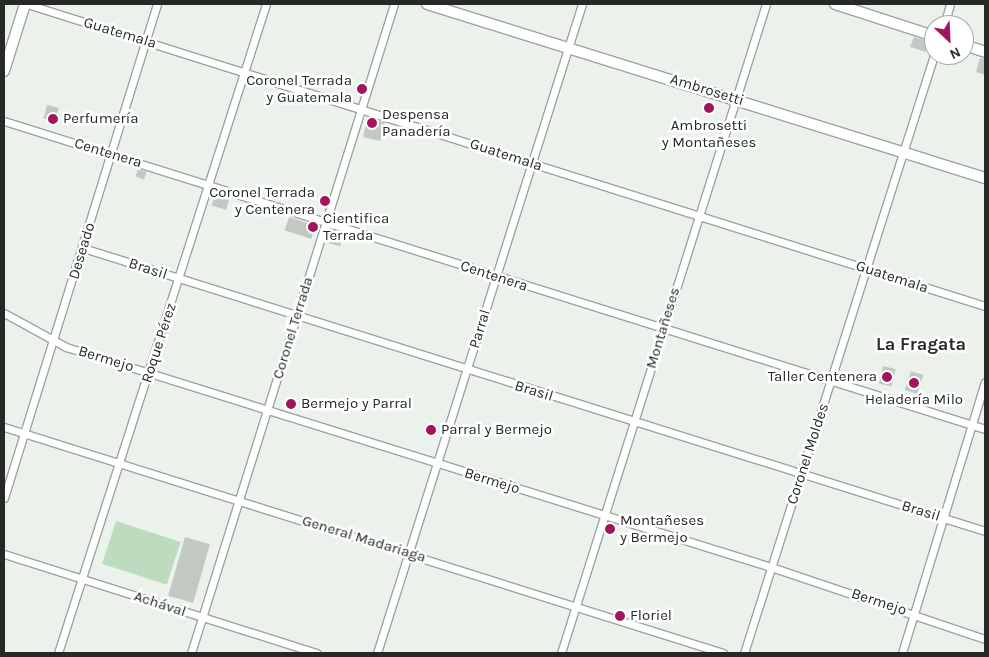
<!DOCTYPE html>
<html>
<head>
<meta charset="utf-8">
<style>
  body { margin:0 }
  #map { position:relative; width:989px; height:657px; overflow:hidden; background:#ebf2ec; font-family:Karla,sans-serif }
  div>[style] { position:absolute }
  .green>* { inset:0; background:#bcdbbf; transform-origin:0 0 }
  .building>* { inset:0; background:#c2c9c2; transform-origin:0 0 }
  .roads { filter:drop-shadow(1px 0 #9da49d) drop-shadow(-1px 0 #9da49d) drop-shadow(0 1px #9da49d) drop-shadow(0 -1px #9da49d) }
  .street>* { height:7px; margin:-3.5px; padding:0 3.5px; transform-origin:3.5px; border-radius:3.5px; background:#fff }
  .secondary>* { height:10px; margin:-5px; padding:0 5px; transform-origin:5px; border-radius:5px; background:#fff }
  .dots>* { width:14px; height:14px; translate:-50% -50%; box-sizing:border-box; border:2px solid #fff; border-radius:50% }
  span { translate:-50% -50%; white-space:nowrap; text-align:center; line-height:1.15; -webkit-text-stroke:5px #fff; paint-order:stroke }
  .street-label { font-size:15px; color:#262926 }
  .poi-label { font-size:15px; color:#262926 }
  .right { translate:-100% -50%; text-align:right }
  .left { translate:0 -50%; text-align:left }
  .quarter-label { font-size:18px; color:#262926; font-weight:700 }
  .frame { position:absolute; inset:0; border:5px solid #262926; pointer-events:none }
  .north { position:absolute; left:924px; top:15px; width:50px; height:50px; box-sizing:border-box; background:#fff; border:1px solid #a8a9a8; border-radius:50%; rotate:155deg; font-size:14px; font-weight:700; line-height:20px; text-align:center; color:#262926 }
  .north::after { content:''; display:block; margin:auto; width:18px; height:22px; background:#a2145b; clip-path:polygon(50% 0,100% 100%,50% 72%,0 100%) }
</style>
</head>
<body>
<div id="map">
  <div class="green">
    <div style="left:116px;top:521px;width:68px;height:45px;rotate:18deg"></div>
  </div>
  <div class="building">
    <div style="clip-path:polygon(914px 37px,927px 41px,926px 52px,910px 47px)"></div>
    <div style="clip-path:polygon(944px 55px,958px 55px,955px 65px,943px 60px)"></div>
    <div style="clip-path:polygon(980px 58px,985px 59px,985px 75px,976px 72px)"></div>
    <div style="left:47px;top:105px;width:12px;height:14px;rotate:14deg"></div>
    <div style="clip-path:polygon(374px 120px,385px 122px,380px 141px,363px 137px,366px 123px)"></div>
    <div style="left:138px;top:169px;width:9px;height:8px;rotate:18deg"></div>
    <div style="left:215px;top:194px;width:15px;height:12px;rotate:16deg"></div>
    <div style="left:289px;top:217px;width:28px;height:14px;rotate:18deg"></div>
    <div style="left:331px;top:229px;width:14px;height:14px;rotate:17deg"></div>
    <div style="left:883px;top:366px;width:13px;height:18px;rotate:13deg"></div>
    <div style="left:911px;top:371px;width:13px;height:20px;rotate:18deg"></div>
    <div style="left:185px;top:537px;width:26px;height:61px;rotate:16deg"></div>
  </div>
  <div class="roads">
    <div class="street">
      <div style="left:27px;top:4px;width:1004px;rotate:17.5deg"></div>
      <div style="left:944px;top:25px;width:22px;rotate:-74deg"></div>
      <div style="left:4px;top:121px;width:1028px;rotate:17.43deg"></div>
      <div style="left:83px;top:248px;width:945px;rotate:17.42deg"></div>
      <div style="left:4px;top:313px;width:71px;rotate:28.7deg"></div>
      <div style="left:66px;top:347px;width:739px;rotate:17.33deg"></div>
      <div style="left:771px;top:567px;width:226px;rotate:18.6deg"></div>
      <div style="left:4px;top:427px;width:754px;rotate:17.45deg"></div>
      <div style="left:4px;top:498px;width:517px;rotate:-72.79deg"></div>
      <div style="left:4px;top:554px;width:328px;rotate:17.6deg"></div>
      <div style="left:58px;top:653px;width:682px;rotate:-72.23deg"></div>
      <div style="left:191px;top:653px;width:680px;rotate:-72.63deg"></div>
      <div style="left:377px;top:653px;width:681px;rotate:-72.47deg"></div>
      <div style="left:561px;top:653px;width:681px;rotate:-72.47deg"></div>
      <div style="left:744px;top:653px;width:627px;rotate:-72.37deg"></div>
      <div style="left:902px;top:653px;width:283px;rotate:-73deg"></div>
    </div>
    <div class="secondary">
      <div style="left:427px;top:4px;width:584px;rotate:17.32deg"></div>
      <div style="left:835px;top:4px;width:104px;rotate:17.9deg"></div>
      <div style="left:964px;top:45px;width:22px;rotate:18deg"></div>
      <div style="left:4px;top:71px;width:70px;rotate:-72.6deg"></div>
    </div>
  </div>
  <div class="dots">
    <div style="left:362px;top:89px;background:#a2145b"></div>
    <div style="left:709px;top:108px;background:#a2145b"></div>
    <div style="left:53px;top:119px;background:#a2145b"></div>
    <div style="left:372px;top:123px;background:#a2145b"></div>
    <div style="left:325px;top:201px;background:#a2145b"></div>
    <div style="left:313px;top:227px;background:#a2145b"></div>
    <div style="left:887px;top:377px;background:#a2145b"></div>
    <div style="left:914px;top:383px;background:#a2145b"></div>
    <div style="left:291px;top:404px;background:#a2145b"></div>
    <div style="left:431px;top:430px;background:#a2145b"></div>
    <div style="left:610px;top:529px;background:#a2145b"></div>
    <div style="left:620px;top:616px;background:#a2145b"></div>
  </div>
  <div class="street-label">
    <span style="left:120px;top:33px;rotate:17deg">Guatemala</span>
    <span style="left:707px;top:90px;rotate:17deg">Ambrosetti</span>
    <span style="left:108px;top:153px;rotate:17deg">Centenera</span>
    <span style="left:506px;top:155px;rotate:18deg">Guatemala</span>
    <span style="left:82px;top:251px;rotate:-73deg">Deseado</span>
    <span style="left:148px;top:269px;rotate:18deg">Brasil</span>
    <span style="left:494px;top:276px;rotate:18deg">Centenera</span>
    <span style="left:892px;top:277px;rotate:18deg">Guatemala</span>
    <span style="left:293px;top:328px;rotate:-73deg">Coronel Terrada</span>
    <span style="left:663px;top:328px;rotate:-73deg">Montañeses</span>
    <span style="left:480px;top:329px;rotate:-73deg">Parral</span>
    <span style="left:159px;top:343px;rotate:-72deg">Roque Pérez</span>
    <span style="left:106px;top:359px;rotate:17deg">Bermejo</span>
    <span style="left:534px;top:391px;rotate:17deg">Brasil</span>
    <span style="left:808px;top:454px;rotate:-72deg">Coronel Moldes</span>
    <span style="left:492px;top:481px;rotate:17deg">Bermejo</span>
    <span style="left:921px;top:511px;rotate:17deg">Brasil</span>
    <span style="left:364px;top:539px;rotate:17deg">General Madariaga</span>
    <span style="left:879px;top:602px;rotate:18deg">Bermejo</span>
    <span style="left:160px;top:604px;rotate:18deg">Achával</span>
  </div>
  <div class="poi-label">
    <span class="right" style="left:352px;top:89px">Coronel Terrada<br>y Guatemala</span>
    <span class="left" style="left:382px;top:123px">Despensa<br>Panadería</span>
    <span class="left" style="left:63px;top:119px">Perfumería</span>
    <span style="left:709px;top:134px">Ambrosetti<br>y Montañeses</span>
    <span class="right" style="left:315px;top:201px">Coronel Terrada<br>y Centenera</span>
    <span class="left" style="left:323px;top:227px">Cientifica<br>Terrada</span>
    <span class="right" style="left:877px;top:377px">Taller Centenera</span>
    <span style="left:914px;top:400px">Heladería Milo</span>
    <span class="left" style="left:301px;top:404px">Bermejo y Parral</span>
    <span class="left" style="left:441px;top:430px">Parral y Bermejo</span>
    <span class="left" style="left:620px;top:529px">Montañeses<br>y Bermejo</span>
    <span class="left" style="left:630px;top:616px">Floriel</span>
  </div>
  <div class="quarter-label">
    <span style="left:921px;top:344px">La Fragata</span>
  </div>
  <div class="frame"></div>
  <div class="north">N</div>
</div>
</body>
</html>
